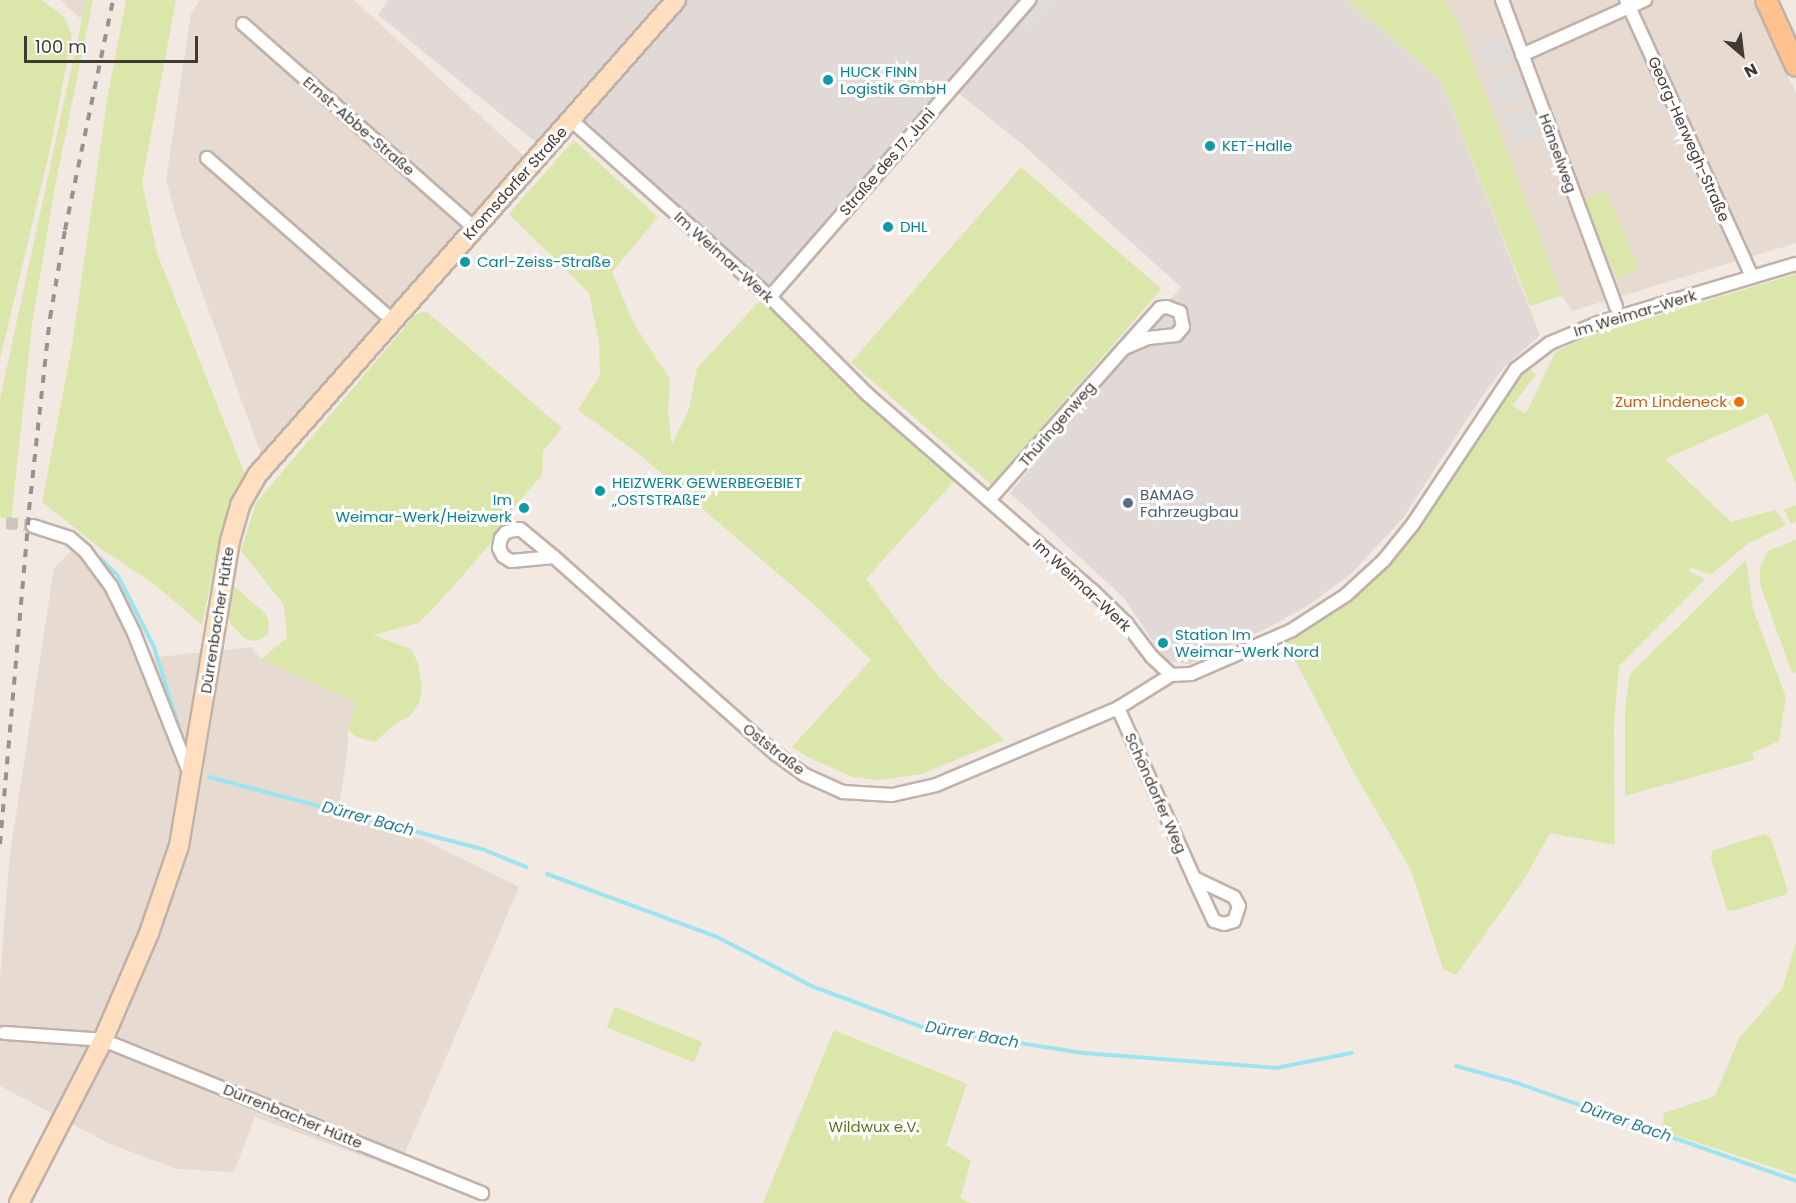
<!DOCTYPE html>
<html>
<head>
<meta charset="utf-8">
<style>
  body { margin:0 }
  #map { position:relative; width:1796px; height:1203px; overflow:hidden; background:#f2e9e3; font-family:Poppins,sans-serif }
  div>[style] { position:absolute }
  .residential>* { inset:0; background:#e6dad1 }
  .industrial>* { inset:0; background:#e1d9d5 }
  .green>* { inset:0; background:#dbe7aa; transform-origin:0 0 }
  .parking>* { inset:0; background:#dfdbd9 }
  .stream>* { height:4px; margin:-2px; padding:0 2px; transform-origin:2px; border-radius:2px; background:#9de4f1 }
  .street-tunnel>* { height:12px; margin-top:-6px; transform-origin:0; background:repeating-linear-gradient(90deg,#cfc6c0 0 12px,transparent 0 18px) }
  .roads { filter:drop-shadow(2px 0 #c0b2a9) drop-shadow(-2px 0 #c0b2a9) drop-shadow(0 2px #c0b2a9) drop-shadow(0 -2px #c0b2a9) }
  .street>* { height:12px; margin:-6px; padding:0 6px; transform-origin:6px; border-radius:6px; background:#fff }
  .secondary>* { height:18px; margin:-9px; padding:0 9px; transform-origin:9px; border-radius:9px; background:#ffdfc0 }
  .primary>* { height:20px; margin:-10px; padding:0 10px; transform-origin:10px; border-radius:10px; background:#ffc28f }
  .rail>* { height:4px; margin-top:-2px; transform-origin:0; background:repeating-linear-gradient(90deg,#939393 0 8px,transparent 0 16px) }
  .dots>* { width:16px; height:16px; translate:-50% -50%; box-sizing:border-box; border:3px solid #fff; border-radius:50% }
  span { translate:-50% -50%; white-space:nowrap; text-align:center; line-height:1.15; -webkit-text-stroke:6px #fff; paint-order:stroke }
  .culture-label { font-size:15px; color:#0d838f }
  .left { translate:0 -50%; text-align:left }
  .right { translate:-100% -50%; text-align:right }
  .street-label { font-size:15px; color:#433933 }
  .food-label { font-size:15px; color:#c56008 }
  .service-label { font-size:15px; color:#4e5e75 }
  .park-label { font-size:15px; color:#587526 }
  .water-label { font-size:16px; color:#277f90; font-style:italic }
  .north { position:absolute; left:1712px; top:24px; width:60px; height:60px; -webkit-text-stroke:4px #fff; paint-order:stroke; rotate:152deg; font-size:16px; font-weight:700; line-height:24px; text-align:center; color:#433933 }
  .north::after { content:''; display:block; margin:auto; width:21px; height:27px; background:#433933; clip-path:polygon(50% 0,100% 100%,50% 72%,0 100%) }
  .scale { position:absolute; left:24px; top:36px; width:174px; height:27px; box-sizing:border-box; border:3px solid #433933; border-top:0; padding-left:8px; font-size:18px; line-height:21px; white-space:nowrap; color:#433933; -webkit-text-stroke:4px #fff; paint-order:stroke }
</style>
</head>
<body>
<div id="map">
  <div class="residential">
    <div style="clip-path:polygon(60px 0,86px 0,82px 20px)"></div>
    <div style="clip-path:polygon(200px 0,354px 0,525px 157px,261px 454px,182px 237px,166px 180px,191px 13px)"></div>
    <div style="clip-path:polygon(1445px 0,1752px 0,1796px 93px,1796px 243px,1572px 311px,1562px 296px,1461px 30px)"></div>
    <div style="clip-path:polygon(74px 548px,95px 572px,150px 658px,251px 647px,261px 659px,356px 702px,348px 730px,347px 756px,338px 813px,424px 840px,519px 887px,398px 1169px,255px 1117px,234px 1172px,177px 1169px,110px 1144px,0 1086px,0 978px,10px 853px,54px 568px)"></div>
  </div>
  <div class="industrial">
    <div style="clip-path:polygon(388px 0,1348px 0,1441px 81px,1540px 335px,1504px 367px,1479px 401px,1403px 518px,1351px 574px,1307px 606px,1269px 627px,1189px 664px,1166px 661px,1124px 598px,1010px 493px,1181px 287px,1023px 145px,952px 88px,770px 297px,572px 121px,538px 144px,378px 15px)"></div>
  </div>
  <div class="green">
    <div style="clip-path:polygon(0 0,42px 0,64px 17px,72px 35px,51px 145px,0 359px)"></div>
    <div style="clip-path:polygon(86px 0,93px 0,55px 187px,32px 325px,10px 531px,6px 528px,7px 519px,0 517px,0 399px)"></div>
    <div style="clip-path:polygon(126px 0,176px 0,142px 182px,157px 253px,245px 474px,222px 528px,202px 625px,154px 584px,100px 548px,42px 502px,72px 346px,108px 94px)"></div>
    <div style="clip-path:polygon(1348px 0,1445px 0,1461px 30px,1562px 296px,1530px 306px,1441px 81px)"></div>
    <div style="clip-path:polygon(574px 140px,658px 217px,612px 272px,634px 324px,670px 379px,668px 412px,672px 444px,689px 409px,697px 368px,762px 298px,956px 479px,866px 579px,939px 677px,1004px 740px,922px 774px,879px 780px,852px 777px,806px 756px,792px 747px,871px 660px,819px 609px,639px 454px,578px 410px,600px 375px,599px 343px,589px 293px,509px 214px)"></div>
    <div style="left:1021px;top:167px;width:186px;height:259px;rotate:41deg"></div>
    <div style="left:1605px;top:191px;width:85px;height:24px;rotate:66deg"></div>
    <div style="clip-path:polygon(1796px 274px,1796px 484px,1768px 413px,1665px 459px,1731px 522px,1775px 510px,1786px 525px,1749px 543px,1710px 575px,1691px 567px,1689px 571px,1705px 579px,1619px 666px,1614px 723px,1615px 845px,1550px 833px,1525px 878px,1456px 975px,1443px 969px,1411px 870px,1353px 771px,1285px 641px,1334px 611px,1361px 590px,1393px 558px,1516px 381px,1530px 368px,1536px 375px,1512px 406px,1526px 413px,1556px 351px,1596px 334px)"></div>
    <div style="clip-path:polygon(426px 311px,562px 428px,543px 451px,542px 475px,500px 523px,492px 542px,433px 609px,418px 623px,373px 635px,411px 649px,418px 663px,422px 688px,419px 703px,410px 716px,396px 723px,375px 742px,357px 737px,348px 730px,356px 702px,261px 659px,287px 638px,284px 605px,241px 551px,256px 503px,416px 314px)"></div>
    <div style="clip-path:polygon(1796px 505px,1796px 521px,1791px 524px,1784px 509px)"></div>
    <div style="clip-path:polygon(1796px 540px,1796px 672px,1792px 673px,1760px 584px,1760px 567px,1769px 550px)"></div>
    <div style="clip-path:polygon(1746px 560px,1753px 609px,1786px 697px,1779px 741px,1752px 753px,1754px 760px,1625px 796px,1625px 706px,1630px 674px)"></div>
    <div style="clip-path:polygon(233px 585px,265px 613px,269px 621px,268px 634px,261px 639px,252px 641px,244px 638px,230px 623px,228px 614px)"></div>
    <div style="clip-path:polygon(1764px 834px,1771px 838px,1788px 891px,1784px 895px,1733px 911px,1727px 910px,1711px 858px,1712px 851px)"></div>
    <div style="clip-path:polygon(1796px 942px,1796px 1175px,1662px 1131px,1664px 1113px,1715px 1096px,1739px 1038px,1782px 989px)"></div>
    <div style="left:615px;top:1007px;width:94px;height:22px;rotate:22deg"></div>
    <div style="clip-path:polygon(834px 1030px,967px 1084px,946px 1145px,971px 1161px,960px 1198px,971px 1203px,763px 1203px)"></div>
  </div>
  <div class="parking">
    <div style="clip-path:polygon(1042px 0,1055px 0,1030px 27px,1021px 24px)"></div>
    <div style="clip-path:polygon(1501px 34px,1504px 43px,1509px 41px,1513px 52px,1508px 53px,1512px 62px,1487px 71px,1476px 43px)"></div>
    <div style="clip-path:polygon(1514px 71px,1518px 80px,1523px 78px,1527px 87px,1522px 89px,1525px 99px,1500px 109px,1489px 80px)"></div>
    <div style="clip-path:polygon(1529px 108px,1532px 116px,1537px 115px,1540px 124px,1536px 126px,1539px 135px,1513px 144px,1503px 118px)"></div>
  </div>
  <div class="stream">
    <div style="left:100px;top:558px;width:25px;rotate:45deg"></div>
    <div style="left:118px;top:576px;width:80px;rotate:63.1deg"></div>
    <div style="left:154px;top:647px;width:98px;rotate:72.9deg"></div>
    <div style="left:209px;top:777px;width:282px;rotate:14.8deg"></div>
    <div style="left:482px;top:849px;width:48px;rotate:22.2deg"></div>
    <div style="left:547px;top:874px;width:179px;rotate:20.3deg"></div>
    <div style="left:715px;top:936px;width:111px;rotate:27.3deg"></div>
    <div style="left:814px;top:987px;width:118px;rotate:20.3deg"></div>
    <div style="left:925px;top:1028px;width:160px;rotate:9deg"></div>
    <div style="left:1083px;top:1053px;width:194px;rotate:4.4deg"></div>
    <div style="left:1276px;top:1068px;width:77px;rotate:-11.2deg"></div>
    <div style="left:1456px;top:1066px;width:60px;rotate:15.4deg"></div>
    <div style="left:1514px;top:1082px;width:299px;rotate:19.3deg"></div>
  </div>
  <div class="street-tunnel">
    <div style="left:6px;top:523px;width:27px;rotate:6deg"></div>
  </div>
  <div class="roads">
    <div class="street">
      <div style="left:1502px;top:0;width:327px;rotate:69.6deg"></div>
      <div style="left:1626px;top:0;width:304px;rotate:65.5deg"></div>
      <div style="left:243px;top:24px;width:308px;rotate:41.4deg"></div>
      <div style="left:1522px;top:55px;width:135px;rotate:-24.1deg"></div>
      <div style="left:571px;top:120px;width:266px;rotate:41.7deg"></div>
      <div style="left:770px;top:297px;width:137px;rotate:45deg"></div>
      <div style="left:867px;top:394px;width:298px;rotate:41.1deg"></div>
      <div style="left:1092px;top:590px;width:47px;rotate:44.1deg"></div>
      <div style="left:1126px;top:623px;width:43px;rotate:52.6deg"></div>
      <div style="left:1152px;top:657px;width:26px;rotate:43deg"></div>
      <div style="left:1171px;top:675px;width:20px;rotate:-3deg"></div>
      <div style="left:1191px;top:674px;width:110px;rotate:-23.5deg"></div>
      <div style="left:1292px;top:630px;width:64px;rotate:-32.9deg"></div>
      <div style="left:1346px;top:595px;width:52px;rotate:-42.6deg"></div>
      <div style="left:1384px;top:560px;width:46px;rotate:-51.1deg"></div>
      <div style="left:1413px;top:524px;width:186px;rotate:-56.4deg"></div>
      <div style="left:1516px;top:369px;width:43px;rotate:-37.4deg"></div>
      <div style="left:1550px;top:343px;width:52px;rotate:-22.6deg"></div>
      <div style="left:1598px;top:323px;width:207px;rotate:-16.6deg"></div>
      <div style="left:207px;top:158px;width:246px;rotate:41.2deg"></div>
      <div style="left:770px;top:297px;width:394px;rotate:-48.9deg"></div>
      <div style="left:989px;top:500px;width:203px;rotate:-48.4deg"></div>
      <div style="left:1124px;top:348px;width:54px;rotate:-48deg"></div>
      <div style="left:1160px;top:308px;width:7px;rotate:-8deg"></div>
      <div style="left:1167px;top:307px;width:14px;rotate:21deg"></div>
      <div style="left:1180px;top:312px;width:15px;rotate:79deg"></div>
      <div style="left:1183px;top:327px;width:11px;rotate:131deg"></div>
      <div style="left:1176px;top:335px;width:28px;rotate:174deg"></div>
      <div style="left:1148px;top:338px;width:26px;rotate:157deg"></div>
      <div style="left:33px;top:526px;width:39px;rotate:18deg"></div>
      <div style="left:70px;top:538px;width:20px;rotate:41deg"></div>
      <div style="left:85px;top:551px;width:44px;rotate:53.4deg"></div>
      <div style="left:111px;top:586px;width:52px;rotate:63.9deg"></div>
      <div style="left:134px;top:633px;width:144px;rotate:68.4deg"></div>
      <div style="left:187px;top:767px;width:7px;rotate:45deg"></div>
      <div style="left:554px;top:557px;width:43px;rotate:174.7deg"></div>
      <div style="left:511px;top:561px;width:9px;rotate:-148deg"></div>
      <div style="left:503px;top:556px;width:9px;rotate:-117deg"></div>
      <div style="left:499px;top:548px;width:10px;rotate:-79deg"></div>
      <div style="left:501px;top:538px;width:8px;rotate:-50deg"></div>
      <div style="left:506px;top:532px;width:14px;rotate:-12deg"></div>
      <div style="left:520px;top:529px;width:44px;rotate:39.5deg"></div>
      <div style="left:554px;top:557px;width:297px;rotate:41.6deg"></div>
      <div style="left:776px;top:754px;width:36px;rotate:36deg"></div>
      <div style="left:805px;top:775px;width:42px;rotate:24.1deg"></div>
      <div style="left:843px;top:792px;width:49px;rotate:3.5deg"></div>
      <div style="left:892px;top:795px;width:45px;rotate:-12.8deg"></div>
      <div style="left:936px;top:785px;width:198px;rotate:-22.9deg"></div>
      <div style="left:1118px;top:708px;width:62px;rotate:-31.9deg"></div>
      <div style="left:1118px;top:708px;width:186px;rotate:65.9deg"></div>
      <div style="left:1194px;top:878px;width:44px;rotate:25.4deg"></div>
      <div style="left:1234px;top:897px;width:10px;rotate:61deg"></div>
      <div style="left:1239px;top:906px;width:16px;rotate:108deg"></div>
      <div style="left:1234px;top:921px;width:10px;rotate:163deg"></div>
      <div style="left:1224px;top:924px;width:10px;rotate:-163deg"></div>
      <div style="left:1214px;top:921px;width:47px;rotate:-114.9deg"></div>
      <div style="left:4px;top:1033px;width:99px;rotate:4deg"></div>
      <div style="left:103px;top:1040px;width:409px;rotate:22deg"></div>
    </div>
    <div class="secondary">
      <div style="left:19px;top:1203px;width:183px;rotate:-62.7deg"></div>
      <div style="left:103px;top:1040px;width:116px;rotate:-66.7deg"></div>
      <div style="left:149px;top:933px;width:92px;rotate:-71deg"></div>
      <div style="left:179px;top:846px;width:309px;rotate:-80.5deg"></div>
      <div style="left:230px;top:541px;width:37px;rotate:-74deg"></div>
      <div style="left:240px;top:505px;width:36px;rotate:-60deg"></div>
      <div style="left:258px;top:474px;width:632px;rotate:-48.59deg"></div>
    </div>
    <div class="primary">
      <div style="left:1766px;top:0;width:72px;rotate:65.6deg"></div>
    </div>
  </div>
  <div class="rail">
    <div style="left:0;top:844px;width:335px;rotate:-85deg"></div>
    <div style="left:29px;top:510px;width:193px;rotate:-83.8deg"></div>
    <div style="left:50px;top:318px;width:89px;rotate:-80.3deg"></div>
    <div style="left:65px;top:230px;width:235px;rotate:-78.2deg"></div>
  </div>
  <div class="dots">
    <div style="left:828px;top:80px;background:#0f9aa8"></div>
    <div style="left:1210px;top:146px;background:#0f9aa8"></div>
    <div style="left:888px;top:227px;background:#0f9aa8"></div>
    <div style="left:465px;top:262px;background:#0f9aa8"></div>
    <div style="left:1739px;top:402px;background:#e8710a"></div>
    <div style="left:600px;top:491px;background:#0f9aa8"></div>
    <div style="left:1128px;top:503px;background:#5c6f8a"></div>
    <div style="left:524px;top:508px;background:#0f9aa8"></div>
    <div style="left:1163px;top:643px;background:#0f9aa8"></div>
  </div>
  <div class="culture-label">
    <span class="left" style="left:840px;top:80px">HUCK FINN<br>Logistik GmbH</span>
    <span class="left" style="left:1222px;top:146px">KET-Halle</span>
    <span class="left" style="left:900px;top:227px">DHL</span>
    <span class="left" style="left:477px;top:262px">Carl-Zeiss-Straße</span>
    <span class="left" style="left:612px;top:491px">HEIZWERK GEWERBEGEBIET<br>„OSTSTRAßE“</span>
    <span class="right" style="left:512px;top:508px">Im<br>Weimar-Werk/Heizwerk</span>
    <span class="left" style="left:1175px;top:643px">Station Im<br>Weimar-Werk Nord</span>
  </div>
  <div class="street-label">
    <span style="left:359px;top:126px;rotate:41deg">Ernst-Abbe-Straße</span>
    <span style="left:1689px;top:139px;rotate:66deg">Georg-Herwegh-Straße</span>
    <span style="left:1558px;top:153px;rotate:70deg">Hänselweg</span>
    <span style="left:887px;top:162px;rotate:-49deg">Straße des 17. Juni</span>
    <span style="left:515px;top:183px;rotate:-48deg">Kromsdorfer Straße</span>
    <span style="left:724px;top:257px;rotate:42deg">Im Weimar-Werk</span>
    <span style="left:1635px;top:313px;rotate:-17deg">Im Weimar-Werk</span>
    <span style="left:1057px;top:424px;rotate:-49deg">Thüringenweg</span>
    <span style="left:1082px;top:585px;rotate:43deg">Im Weimar-Werk</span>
    <span style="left:217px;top:620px;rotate:-81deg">Dürrenbacher Hütte</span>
    <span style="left:774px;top:749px;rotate:38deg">Oststraße</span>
    <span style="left:1156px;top:793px;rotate:66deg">Schöndorfer Weg</span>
    <span style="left:293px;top:1116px;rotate:22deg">Dürrenbacher Hütte</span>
  </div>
  <div class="food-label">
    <span class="right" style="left:1727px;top:402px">Zum Lindeneck</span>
  </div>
  <div class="service-label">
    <span class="left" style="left:1140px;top:503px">BAMAG<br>Fahrzeugbau</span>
  </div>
  <div class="park-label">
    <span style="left:874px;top:1127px">Wildwux e.V.</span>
  </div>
  <div class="water-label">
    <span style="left:368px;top:819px;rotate:15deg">Dürrer Bach</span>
    <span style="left:972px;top:1035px;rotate:10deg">Dürrer Bach</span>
    <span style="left:1626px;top:1122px;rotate:19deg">Dürrer Bach</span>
  </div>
  <div class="north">N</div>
  <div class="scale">100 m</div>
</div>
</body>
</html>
